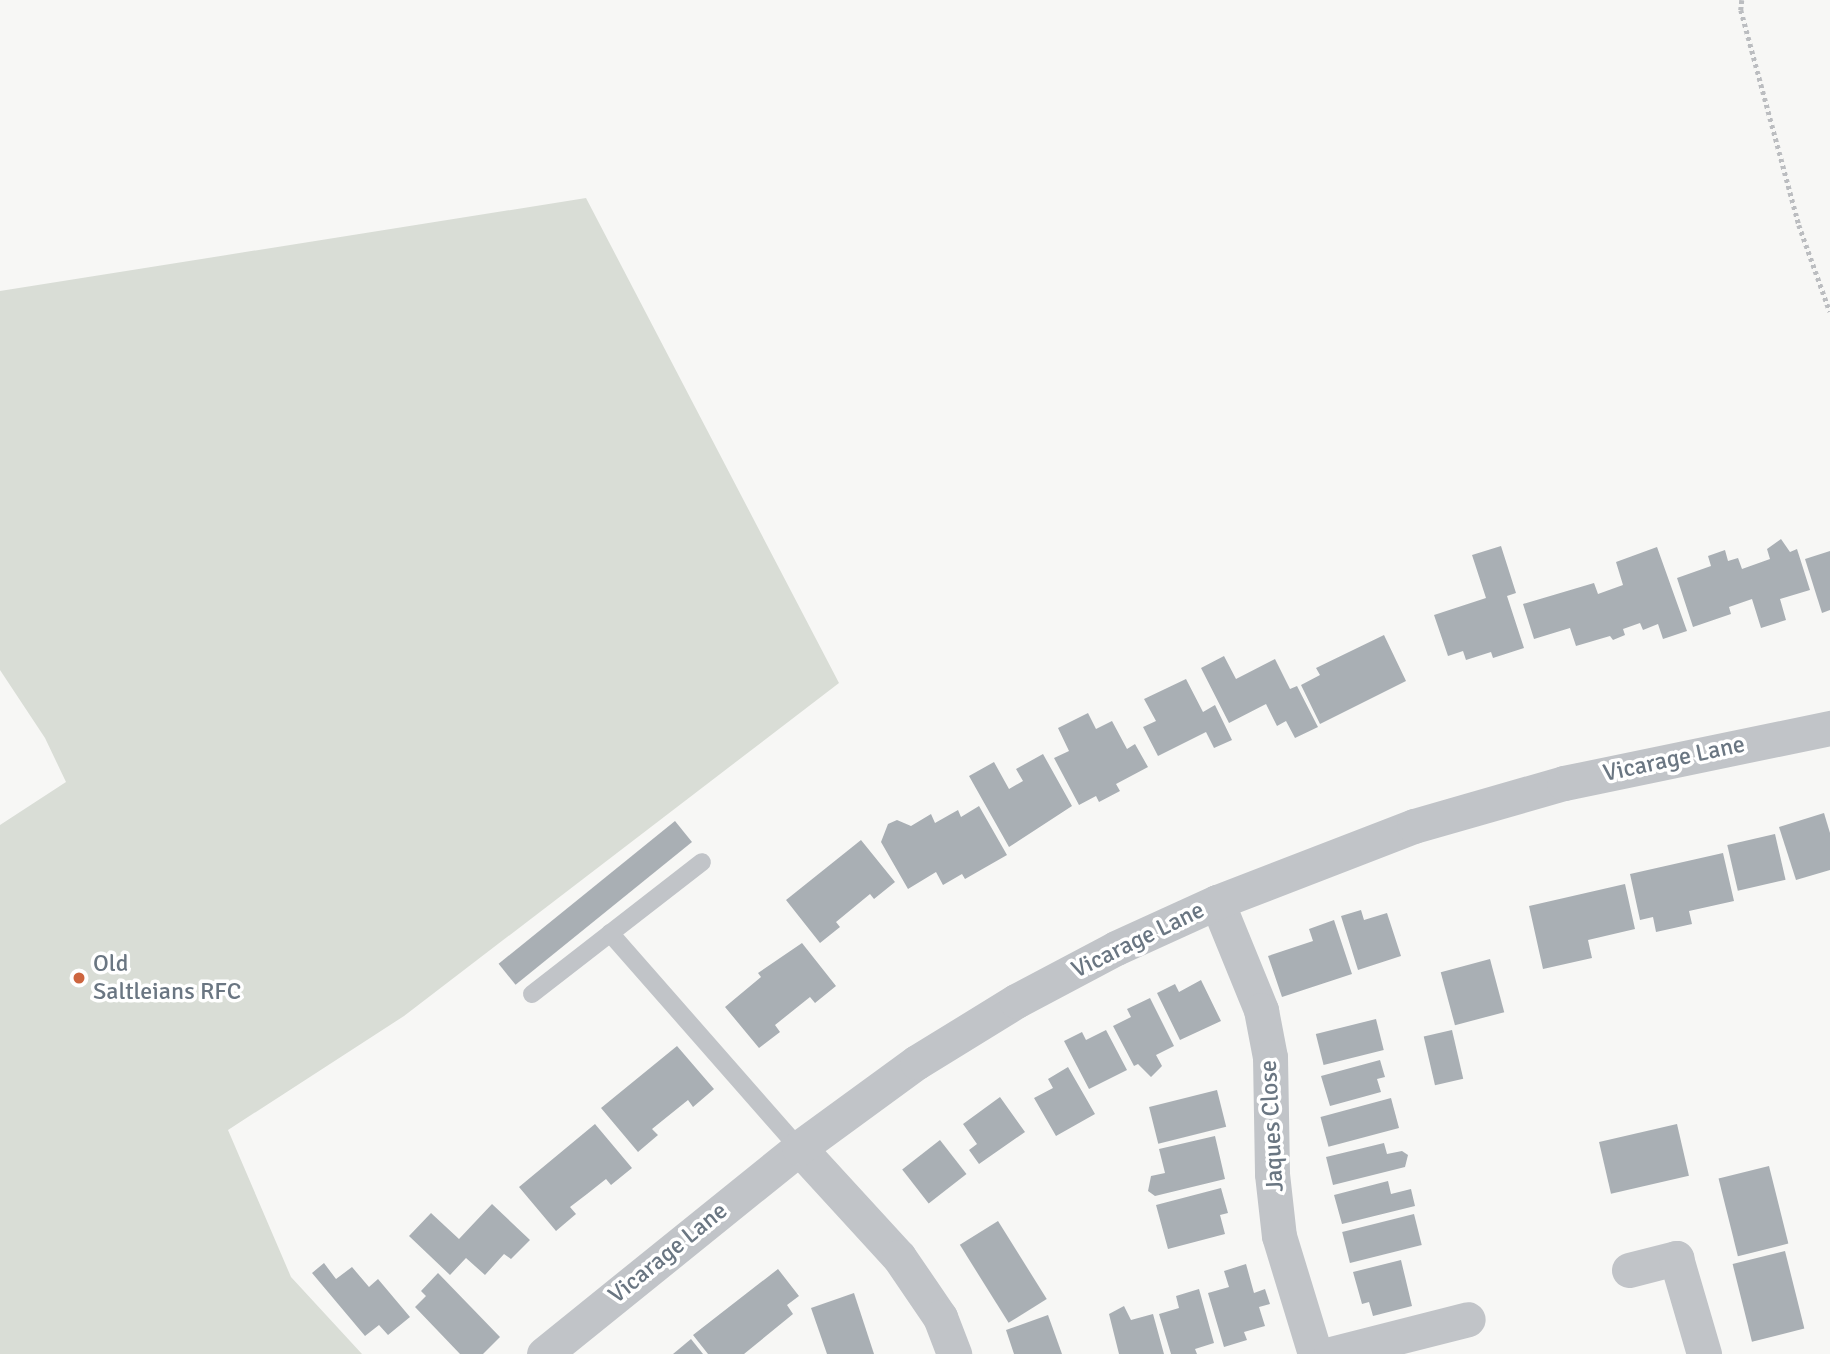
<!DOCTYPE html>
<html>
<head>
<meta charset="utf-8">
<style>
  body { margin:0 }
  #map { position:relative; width:1830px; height:1354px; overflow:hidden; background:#f7f7f5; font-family:Signika,sans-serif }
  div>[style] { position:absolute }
  .green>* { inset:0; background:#d9ddd6 }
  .building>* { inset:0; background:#a9afb4; transform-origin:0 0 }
  .path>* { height:4.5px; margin-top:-2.25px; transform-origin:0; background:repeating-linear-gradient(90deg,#bbbdc0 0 3.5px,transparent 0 7px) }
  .service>* { height:18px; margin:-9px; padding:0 9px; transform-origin:9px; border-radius:9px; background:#c1c4c8 }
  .minor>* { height:35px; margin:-17.5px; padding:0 17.5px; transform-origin:17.5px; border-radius:17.5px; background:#c1c4c8 }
  .dots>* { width:19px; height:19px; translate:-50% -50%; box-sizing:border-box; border:4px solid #fff; border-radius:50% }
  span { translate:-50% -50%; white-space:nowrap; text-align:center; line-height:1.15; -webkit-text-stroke:7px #fff; paint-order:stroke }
  .street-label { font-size:24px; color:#6a7682 }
  .poi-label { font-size:24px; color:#6a7682 }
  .left { translate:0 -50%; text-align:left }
</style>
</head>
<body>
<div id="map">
  <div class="green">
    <div style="clip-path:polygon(586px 198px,839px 683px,404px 1016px,228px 1130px,291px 1277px,362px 1354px,0 1354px,0 825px,66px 782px,45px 738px,0 670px,0 291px)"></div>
  </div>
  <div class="building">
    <div style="clip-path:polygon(1781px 539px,1790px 552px,1797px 549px,1810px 590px,1780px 599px,1786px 620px,1761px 628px,1752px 599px,1729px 607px,1731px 614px,1693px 627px,1677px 578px,1711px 566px,1708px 556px,1725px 550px,1728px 561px,1738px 558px,1742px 569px,1770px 559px,1767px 549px)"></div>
    <div style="clip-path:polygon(1501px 546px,1516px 593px,1507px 596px,1524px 648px,1493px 658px,1491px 652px,1466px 660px,1463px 651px,1448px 656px,1434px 615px,1486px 598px,1472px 555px)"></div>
    <div style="clip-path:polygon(1657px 547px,1687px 631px,1663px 639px,1658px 624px,1643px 630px,1640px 623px,1623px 629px,1625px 635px,1613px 640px,1610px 636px,1576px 646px,1570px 628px,1534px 639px,1523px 604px,1594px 583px,1598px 594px,1623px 585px,1616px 562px)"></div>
    <div style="clip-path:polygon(1830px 551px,1830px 610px,1822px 613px,1805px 559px)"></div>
    <div style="clip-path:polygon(1384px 635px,1406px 681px,1320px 724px,1301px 685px,1320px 675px,1316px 668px)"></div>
    <div style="clip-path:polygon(1224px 656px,1236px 679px,1275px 659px,1290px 689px,1297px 686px,1318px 727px,1295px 738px,1286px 721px,1277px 726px,1266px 704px,1229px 723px,1201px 668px)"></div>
    <div style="clip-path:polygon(1186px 679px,1203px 712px,1215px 705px,1232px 740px,1214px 748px,1206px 732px,1158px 756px,1143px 727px,1156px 721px,1144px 699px)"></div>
    <div style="clip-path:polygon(1088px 713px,1096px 729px,1112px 721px,1127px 749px,1135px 744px,1148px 767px,1116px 784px,1120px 791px,1099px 802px,1096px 796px,1079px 805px,1054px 758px,1069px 751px,1058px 728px)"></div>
    <div style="clip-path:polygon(1043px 754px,1072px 806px,1009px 847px,969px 776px,994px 762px,1009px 789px,1023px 781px,1016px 769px)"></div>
    <div style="clip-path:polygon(979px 806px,1007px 855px,965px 879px,962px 874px,943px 885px,936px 872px,908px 889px,881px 842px,888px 824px,897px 820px,911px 826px,931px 814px,935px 823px,958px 810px,961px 817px)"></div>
    <div style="clip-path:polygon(1824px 813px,1830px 833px,1830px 870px,1796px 880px,1779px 827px)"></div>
    <div style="left:675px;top:821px;width:27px;height:227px;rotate:51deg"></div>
    <div style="left:1775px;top:834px;width:47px;height:49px;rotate:77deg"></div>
    <div style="clip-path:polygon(861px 840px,895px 882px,874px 899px,870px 894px,836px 922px,840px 927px,820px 943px,786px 900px)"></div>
    <div style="clip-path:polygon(1723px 853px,1734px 901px,1689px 911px,1692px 924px,1656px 932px,1653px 917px,1640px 920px,1630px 874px)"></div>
    <div style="clip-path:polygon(1625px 884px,1635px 929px,1588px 940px,1592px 958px,1543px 969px,1529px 906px)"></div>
    <div style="clip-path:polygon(1361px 910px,1364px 920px,1387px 913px,1401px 956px,1358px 970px,1341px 916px)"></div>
    <div style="clip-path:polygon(1334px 920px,1352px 974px,1282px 997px,1268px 956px,1313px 941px,1309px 929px)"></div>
    <div style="clip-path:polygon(802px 943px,836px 986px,815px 1003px,810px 997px,775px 1025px,780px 1032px,759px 1048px,725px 1007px,761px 977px,758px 973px)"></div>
    <div style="left:1490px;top:959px;width:55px;height:51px;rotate:75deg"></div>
    <div style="clip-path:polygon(1201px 980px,1221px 1021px,1180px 1040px,1157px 993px,1175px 984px,1179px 992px)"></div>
    <div style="clip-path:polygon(1150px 998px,1174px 1046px,1156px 1055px,1162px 1066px,1151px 1077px,1138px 1064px,1134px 1066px,1113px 1026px,1131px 1017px,1127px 1009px)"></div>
    <div style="left:1376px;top:1019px;width:32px;height:62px;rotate:76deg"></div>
    <div style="clip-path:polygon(1106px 1030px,1127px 1070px,1089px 1089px,1064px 1041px,1082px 1032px,1086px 1040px)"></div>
    <div style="left:1452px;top:1030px;width:50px;height:29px;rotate:77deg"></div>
    <div style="clip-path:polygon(677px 1046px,714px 1089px,693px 1107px,688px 1100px,652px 1129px,658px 1135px,638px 1152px,601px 1108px)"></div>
    <div style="clip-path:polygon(1380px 1060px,1385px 1077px,1377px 1079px,1381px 1092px,1330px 1106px,1321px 1076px)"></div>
    <div style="clip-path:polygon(1068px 1067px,1095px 1114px,1056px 1136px,1034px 1098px,1053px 1088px,1048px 1079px)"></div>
    <div style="left:1217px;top:1090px;width:38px;height:70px;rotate:76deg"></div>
    <div style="clip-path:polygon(1000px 1097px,1025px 1132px,979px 1164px,969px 1150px,977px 1144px,963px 1124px)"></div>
    <div style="left:1391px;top:1098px;width:31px;height:73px;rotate:75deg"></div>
    <div style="clip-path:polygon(595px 1124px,632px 1168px,611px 1185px,606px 1179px,587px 1194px,570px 1207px,576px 1214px,556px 1231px,519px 1187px)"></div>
    <div style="left:1677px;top:1124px;width:53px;height:80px;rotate:77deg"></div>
    <div style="clip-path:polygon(1215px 1136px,1225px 1179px,1155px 1196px,1148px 1191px,1151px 1176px,1165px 1173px,1159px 1149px)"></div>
    <div style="left:940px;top:1140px;width:43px;height:48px;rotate:52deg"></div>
    <div style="clip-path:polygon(1384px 1143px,1387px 1154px,1402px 1151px,1408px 1155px,1405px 1167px,1333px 1185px,1326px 1157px)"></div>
    <div style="left:1769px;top:1166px;width:80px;height:52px;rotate:76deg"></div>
    <div style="clip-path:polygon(1388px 1181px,1391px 1194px,1411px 1189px,1415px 1206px,1342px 1224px,1334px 1195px)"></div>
    <div style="clip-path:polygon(1221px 1188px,1228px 1213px,1220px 1215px,1225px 1234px,1168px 1249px,1156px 1205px)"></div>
    <div style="clip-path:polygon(492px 1204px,530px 1240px,511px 1259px,504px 1254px,485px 1275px,466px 1258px,450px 1275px,409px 1236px,431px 1213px,459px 1239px)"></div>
    <div style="left:1414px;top:1214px;width:32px;height:74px;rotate:76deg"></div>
    <div style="left:998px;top:1221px;width:92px;height:45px;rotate:58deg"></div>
    <div style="left:1785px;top:1251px;width:80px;height:54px;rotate:76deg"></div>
    <div style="clip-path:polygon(1401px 1260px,1412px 1306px,1373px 1316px,1369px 1302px,1362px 1304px,1353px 1272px)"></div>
    <div style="clip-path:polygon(324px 1263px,336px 1279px,352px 1267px,369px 1287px,378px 1279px,410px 1317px,388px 1335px,379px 1325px,365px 1336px,312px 1273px)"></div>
    <div style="clip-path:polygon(1246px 1264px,1254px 1293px,1265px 1289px,1270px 1304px,1259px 1307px,1265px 1326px,1244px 1332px,1247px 1340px,1224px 1347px,1208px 1293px,1229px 1287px,1224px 1271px)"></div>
    <div style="clip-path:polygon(778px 1269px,799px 1296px,787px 1305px,793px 1314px,744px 1354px,708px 1354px,693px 1335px)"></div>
    <div style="clip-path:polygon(438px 1273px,500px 1337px,483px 1354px,460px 1354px,415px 1307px,426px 1296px,421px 1291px)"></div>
    <div style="clip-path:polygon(1199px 1289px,1214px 1343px,1195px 1349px,1197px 1354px,1171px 1354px,1159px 1314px,1179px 1308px,1176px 1296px)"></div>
    <div style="clip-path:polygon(854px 1293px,874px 1354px,827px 1354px,811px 1308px)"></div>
    <div style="clip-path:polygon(1124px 1306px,1131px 1320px,1153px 1314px,1164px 1354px,1119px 1354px,1109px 1314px)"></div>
    <div style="clip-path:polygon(1048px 1315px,1062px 1354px,1014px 1354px,1006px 1330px)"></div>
    <div style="clip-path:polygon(691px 1339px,703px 1354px,673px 1354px)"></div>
  </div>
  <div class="path">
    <div style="left:1742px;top:0;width:10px;rotate:96deg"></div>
    <div style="left:1741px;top:10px;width:223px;rotate:74.9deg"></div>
    <div style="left:1799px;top:225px;width:92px;rotate:70.4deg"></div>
  </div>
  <div class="service">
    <div style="left:610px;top:933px;width:286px;rotate:48.7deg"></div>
    <div style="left:532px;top:994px;width:215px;rotate:-37.8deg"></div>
  </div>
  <div class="minor">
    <div style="left:1217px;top:902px;width:117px;rotate:67.8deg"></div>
    <div style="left:1261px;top:1010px;width:48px;rotate:79.2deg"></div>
    <div style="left:1270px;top:1057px;width:117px;rotate:89deg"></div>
    <div style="left:1272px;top:1174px;width:62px;rotate:83.6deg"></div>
    <div style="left:1279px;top:1236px;width:123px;rotate:73deg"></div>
    <div style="left:799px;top:1148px;width:148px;rotate:47.5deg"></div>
    <div style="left:899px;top:1257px;width:73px;rotate:55.7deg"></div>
    <div style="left:940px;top:1317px;width:40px;rotate:69deg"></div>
    <div style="left:1629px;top:1270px;width:49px;rotate:-14.3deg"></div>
    <div style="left:1676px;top:1258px;width:100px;rotate:73.7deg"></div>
    <div style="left:544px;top:1354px;width:328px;rotate:-38.9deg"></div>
    <div style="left:799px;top:1148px;width:146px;rotate:-36.1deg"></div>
    <div style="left:917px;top:1062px;width:116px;rotate:-31.6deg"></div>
    <div style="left:1016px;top:1001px;width:113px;rotate:-27.9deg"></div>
    <div style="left:1116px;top:948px;width:111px;rotate:-24.5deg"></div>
    <div style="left:1217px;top:902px;width:211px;rotate:-21.1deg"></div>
    <div style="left:1414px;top:826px;width:156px;rotate:-16deg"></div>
    <div style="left:1564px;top:783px;width:272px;rotate:-11.7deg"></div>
    <div style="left:1331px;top:1354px;width:141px;rotate:-14.3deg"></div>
  </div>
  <div class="dots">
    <div style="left:79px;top:978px;background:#cd653f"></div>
  </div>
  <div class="street-label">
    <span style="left:1674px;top:759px;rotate:-12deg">Vicarage Lane</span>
    <span style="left:1138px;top:940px;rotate:-26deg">Vicarage Lane</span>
    <span style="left:1272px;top:1126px;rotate:-93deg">Jaques Close</span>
    <span style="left:668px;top:1253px;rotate:-39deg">Vicarage Lane</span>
  </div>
  <div class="poi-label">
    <span class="left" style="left:93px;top:978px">Old<br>Saltleians RFC</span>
  </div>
</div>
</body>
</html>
